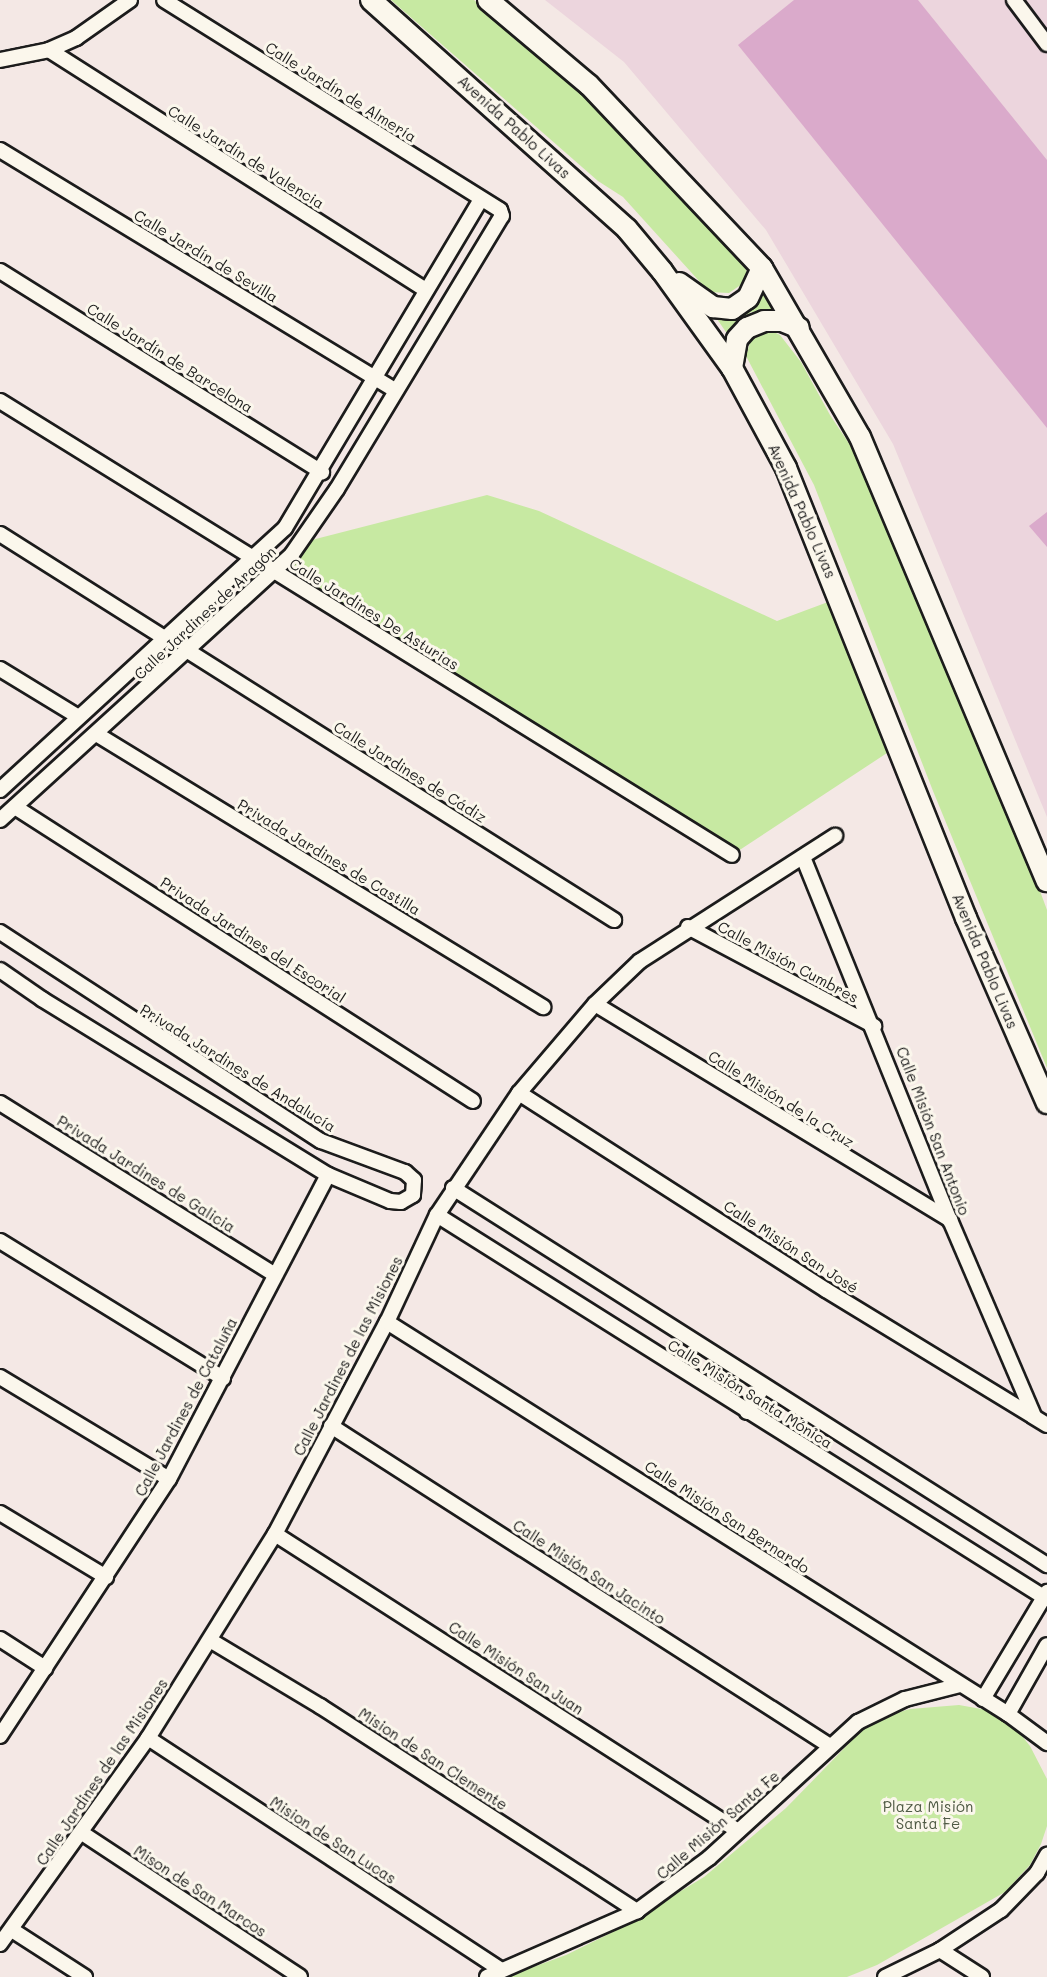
<!DOCTYPE html>
<html>
<head>
<meta charset="utf-8">
<style>
  body { margin:0 }
  #map { position:relative; width:1047px; height:1977px; overflow:hidden; background:#f4e8e5; font-family:Mali,sans-serif }
  div>[style] { position:absolute }
  .built>* { inset:0; background:#ecd5dd }
  .green>* { inset:0; background:#c7e9a2 }
  .building>* { inset:0; background:#daaacb }
  .roads { filter:drop-shadow(2px 0 #1c1c1c) drop-shadow(-2px 0 #1c1c1c) drop-shadow(0 2px #1c1c1c) drop-shadow(0 -2px #1c1c1c) }
  .street>* { height:14px; margin:-7px; padding:0 7px; transform-origin:7px; border-radius:7px; background:#fbf7ec }
  .secondary>* { height:20px; margin:-10px; padding:0 10px; transform-origin:10px; border-radius:10px; background:#fbf7ec }
  span { translate:-50% -50%; white-space:nowrap; text-align:center; line-height:1.15; -webkit-text-stroke:6px #fbf7ec; paint-order:stroke }
  .street-label { font-size:15px; color:#1c1c1c }
  .park-label { font-size:15px; color:#4f5a44 }
</style>
</head>
<body>
<div id="map">
  <div class="built">
    <div style="clip-path:polygon(545px 0,1047px 0,1047px 817px,893px 444px,766px 230px,624px 62px)"></div>
  </div>
  <div class="green">
    <div style="clip-path:polygon(391px 0,474px 0,513px 31px,641px 146px,744px 263px,748px 276px,742px 284px,729px 293px,709px 292px,623px 197px,598px 181px)"></div>
    <div style="clip-path:polygon(763px 288px,776px 311px,751px 312px,728px 335px,715px 316px)"></div>
    <div style="clip-path:polygon(772px 331px,780px 335px,801px 362px,830px 415px,866px 469px,1013px 818px,1047px 910px,1047px 1068px,933px 791px,814px 485px,746px 356px,752px 336px)"></div>
    <div style="clip-path:polygon(487px 495px,539px 511px,777px 621px,828px 602px,887px 753px,732px 855px,275px 572px,300px 543px)"></div>
    <div style="clip-path:polygon(959px 1705px,998px 1712px,1014px 1726px,1030px 1746px,1047px 1779px,1047px 1826px,1041px 1844px,1030px 1865px,1005px 1892px,877px 1965px,847px 1977px,506px 1977px,566px 1955px,615px 1931px,704px 1877px,786px 1808px,863px 1729px,885px 1716px,910px 1709px)"></div>
  </div>
  <div class="building">
    <div style="clip-path:polygon(794px 0,918px 0,1047px 160px,1047px 428px,738px 45px)"></div>
    <div style="clip-path:polygon(1047px 512px,1047px 547px,1029px 526px)"></div>
  </div>
  <div class="roads">
    <div class="street">
      <div style="left:1014px;top:0;width:55px;rotate:53.1deg"></div>
      <div style="left:49px;top:50px;width:447px;rotate:32.5deg"></div>
      <div style="left:0;top:60px;width:50px;rotate:-11.5deg"></div>
      <div style="left:49px;top:50px;width:30px;rotate:-24deg"></div>
      <div style="left:76px;top:38px;width:66px;rotate:-35.1deg"></div>
      <div style="left:0;top:150px;width:462px;rotate:31.3deg"></div>
      <div style="left:0;top:271px;width:380px;rotate:32deg"></div>
      <div style="left:0;top:401px;width:861px;rotate:31.81deg"></div>
      <div style="left:0;top:534px;width:193px;rotate:32.3deg"></div>
      <div style="left:188px;top:651px;width:504px;rotate:32.27deg"></div>
      <div style="left:0;top:669px;width:90px;rotate:31.4deg"></div>
      <div style="left:98px;top:735px;width:522px;rotate:31.43deg"></div>
      <div style="left:0;top:790px;width:387px;rotate:-42.6deg"></div>
      <div style="left:285px;top:528px;width:383px;rotate:-59.2deg"></div>
      <div style="left:15px;top:807px;width:544px;rotate:32.7deg"></div>
      <div style="left:0;top:820px;width:395px;rotate:-42.3deg"></div>
      <div style="left:292px;top:554px;width:79px;rotate:-55.3deg"></div>
      <div style="left:337px;top:489px;width:319px;rotate:-58.9deg"></div>
      <div style="left:502px;top:216px;width:6px;rotate:-108deg"></div>
      <div style="left:500px;top:210px;width:396px;rotate:-148deg"></div>
      <div style="left:803px;top:857px;width:392px;rotate:68deg"></div>
      <div style="left:950px;top:1220px;width:213px;rotate:66.8deg"></div>
      <div style="left:688px;top:927px;width:211px;rotate:28deg"></div>
      <div style="left:0;top:932px;width:383px;rotate:33.1deg"></div>
      <div style="left:321px;top:1141px;width:90px;rotate:20.3deg"></div>
      <div style="left:405px;top:1172px;width:12px;rotate:42deg"></div>
      <div style="left:414px;top:1180px;width:15px;rotate:94deg"></div>
      <div style="left:413px;top:1195px;width:14px;rotate:150deg"></div>
      <div style="left:401px;top:1202px;width:11px;rotate:-175deg"></div>
      <div style="left:390px;top:1201px;width:67px;rotate:-157.2deg"></div>
      <div style="left:328px;top:1175px;width:336px;rotate:-148.4deg"></div>
      <div style="left:42px;top:999px;width:51px;rotate:-145.4deg"></div>
      <div style="left:595px;top:1004px;width:416px;rotate:31.3deg"></div>
      <div style="left:519px;top:1093px;width:365px;rotate:32.7deg"></div>
      <div style="left:826px;top:1290px;width:259px;rotate:31.4deg"></div>
      <div style="left:0;top:1103px;width:323px;rotate:32deg"></div>
      <div style="left:453px;top:1188px;width:704px;rotate:32.4deg"></div>
      <div style="left:437px;top:1215px;width:721px;rotate:32.19deg"></div>
      <div style="left:0;top:1241px;width:262px;rotate:31.6deg"></div>
      <div style="left:387px;top:1322px;width:734px;rotate:32.26deg"></div>
      <div style="left:1008px;top:1714px;width:49px;rotate:36.6deg"></div>
      <div style="left:0;top:1377px;width:197px;rotate:31.1deg"></div>
      <div style="left:747px;top:1412px;width:30px;rotate:-57deg"></div>
      <div style="left:331px;top:1426px;width:593px;rotate:32.67deg"></div>
      <div style="left:0;top:1513px;width:124px;rotate:31.1deg"></div>
      <div style="left:275px;top:1534px;width:550px;rotate:32.68deg"></div>
      <div style="left:0;top:1639px;width:54px;rotate:32.8deg"></div>
      <div style="left:210px;top:1640px;width:128px;rotate:31deg"></div>
      <div style="left:320px;top:1706px;width:378px;rotate:32.9deg"></div>
      <div style="left:983px;top:1699px;width:125px;rotate:-59.1deg"></div>
      <div style="left:1008px;top:1714px;width:79px;rotate:-60.5deg"></div>
      <div style="left:0;top:1736px;width:308px;rotate:-56.7deg"></div>
      <div style="left:169px;top:1479px;width:343px;rotate:-62.4deg"></div>
      <div style="left:148px;top:1738px;width:421px;rotate:33.3deg"></div>
      <div style="left:82px;top:1833px;width:261px;rotate:33.4deg"></div>
      <div style="left:12px;top:1930px;width:87px;rotate:32.8deg"></div>
      <div style="left:0;top:1944px;width:254px;rotate:-54.3deg"></div>
      <div style="left:148px;top:1738px;width:240px;rotate:-58.1deg"></div>
      <div style="left:275px;top:1534px;width:240px;rotate:-62.2deg"></div>
      <div style="left:387px;top:1322px;width:118px;rotate:-65deg"></div>
      <div style="left:437px;top:1215px;width:147px;rotate:-56.1deg"></div>
      <div style="left:519px;top:1093px;width:117px;rotate:-49.5deg"></div>
      <div style="left:595px;top:1004px;width:62px;rotate:-43.7deg"></div>
      <div style="left:640px;top:961px;width:232px;rotate:-32.7deg"></div>
      <div style="left:940px;top:1950px;width:50px;rotate:32.7deg"></div>
      <div style="left:487px;top:1977px;width:164px;rotate:-23.7deg"></div>
      <div style="left:637px;top:1911px;width:89px;rotate:-36.4deg"></div>
      <div style="left:709px;top:1858px;width:202px;rotate:-42.4deg"></div>
      <div style="left:858px;top:1722px;width:52px;rotate:-26.1deg"></div>
      <div style="left:905px;top:1699px;width:57px;rotate:-14.3deg"></div>
      <div style="left:885px;top:1977px;width:61px;rotate:-26.1deg"></div>
      <div style="left:940px;top:1950px;width:73px;rotate:-33.3deg"></div>
      <div style="left:1001px;top:1910px;width:52px;rotate:-45.8deg"></div>
      <div style="left:1037px;top:1873px;width:21px;rotate:-61deg"></div>
    </div>
    <div class="secondary">
      <div style="left:371px;top:0;width:343px;rotate:41.8deg"></div>
      <div style="left:627px;top:229px;width:55px;rotate:50.2deg"></div>
      <div style="left:662px;top:271px;width:120px;rotate:54.2deg"></div>
      <div style="left:732px;top:368px;width:114px;rotate:61.6deg"></div>
      <div style="left:786px;top:468px;width:485px;rotate:68.2deg"></div>
      <div style="left:966px;top:918px;width:202px;rotate:66.4deg"></div>
      <div style="left:488px;top:0;width:132px;rotate:40.1deg"></div>
      <div style="left:589px;top:85px;width:252px;rotate:46.6deg"></div>
      <div style="left:762px;top:268px;width:195px;rotate:59.9deg"></div>
      <div style="left:860px;top:437px;width:482px;rotate:67.2deg"></div>
      <div style="left:679px;top:283px;width:42px;rotate:35.2deg"></div>
      <div style="left:713px;top:307px;width:19px;rotate:6deg"></div>
      <div style="left:732px;top:309px;width:19px;rotate:-35deg"></div>
      <div style="left:748px;top:298px;width:33px;rotate:-65deg"></div>
      <div style="left:732px;top:368px;width:29px;rotate:-80deg"></div>
      <div style="left:737px;top:339px;width:15px;rotate:-48deg"></div>
      <div style="left:747px;top:328px;width:18px;rotate:-22deg"></div>
      <div style="left:764px;top:321px;width:18px"></div>
      <div style="left:782px;top:321px;width:18px;rotate:22deg"></div>
    </div>
  </div>
  <div class="street-label">
    <span style="left:341px;top:92px;rotate:32deg">Calle Jardín de Almería</span>
    <span style="left:514px;top:127px;rotate:42deg">Avenida Pablo Livas</span>
    <span style="left:246px;top:157px;rotate:32deg">Calle Jardín de Valencia</span>
    <span style="left:206px;top:256px;rotate:31deg">Calle Jardín de Sevilla</span>
    <span style="left:170px;top:358px;rotate:32deg">Calle Jardín de Barcelona</span>
    <span style="left:802px;top:511px;rotate:66deg">Avenida Pablo Livas</span>
    <span style="left:205px;top:613px;rotate:-43deg">Calle Jardines de Aragón</span>
    <span style="left:374px;top:614px;rotate:32deg">Calle Jardines De Asturias</span>
    <span style="left:410px;top:772px;rotate:32deg">Calle Jardines de Cádiz</span>
    <span style="left:329px;top:857px;rotate:31deg">Privada Jardines de Castilla</span>
    <span style="left:253px;top:940px;rotate:33deg">Privada Jardines del Escorial</span>
    <span style="left:985px;top:961px;rotate:67deg">Avenida Pablo Livas</span>
    <span style="left:788px;top:962px;rotate:28deg">Calle Misión Cumbres</span>
    <span style="left:238px;top:1068px;rotate:32deg">Privada Jardines de Andalucía</span>
    <span style="left:781px;top:1099px;rotate:32deg">Calle Misión de la Cruz</span>
    <span style="left:933px;top:1131px;rotate:69deg">Calle Misión San Antonio</span>
    <span style="left:146px;top:1174px;rotate:32deg">Privada Jardines de Galicia</span>
    <span style="left:791px;top:1247px;rotate:33deg">Calle Misión San José</span>
    <span style="left:348px;top:1356px;rotate:-63deg">Calle Jardines de las Misiones</span>
    <span style="left:750px;top:1394px;rotate:32deg">Calle Misión Santa Mónica</span>
    <span style="left:186px;top:1407px;rotate:-62deg">Calle Jardines de Cataluña</span>
    <span style="left:727px;top:1517px;rotate:33deg">Calle Misión San Bernardo</span>
    <span style="left:589px;top:1572px;rotate:33deg">Calle Misión San Jacinto</span>
    <span style="left:516px;top:1668px;rotate:33deg">Calle Misión San Juan</span>
    <span style="left:433px;top:1759px;rotate:33deg">Mision de San Clemente</span>
    <span style="left:102px;top:1772px;rotate:-56deg">Calle Jardines de las Misiones</span>
    <span style="left:718px;top:1825px;rotate:-41deg">Calle Misión Santa Fe</span>
    <span style="left:333px;top:1840px;rotate:33deg">Mision de San Lucas</span>
    <span style="left:200px;top:1891px;rotate:33deg">Mison de San Marcos</span>
  </div>
  <div class="park-label">
    <span style="left:928px;top:1815px">Plaza Misión<br>Santa Fe</span>
  </div>
</div>
</body>
</html>
